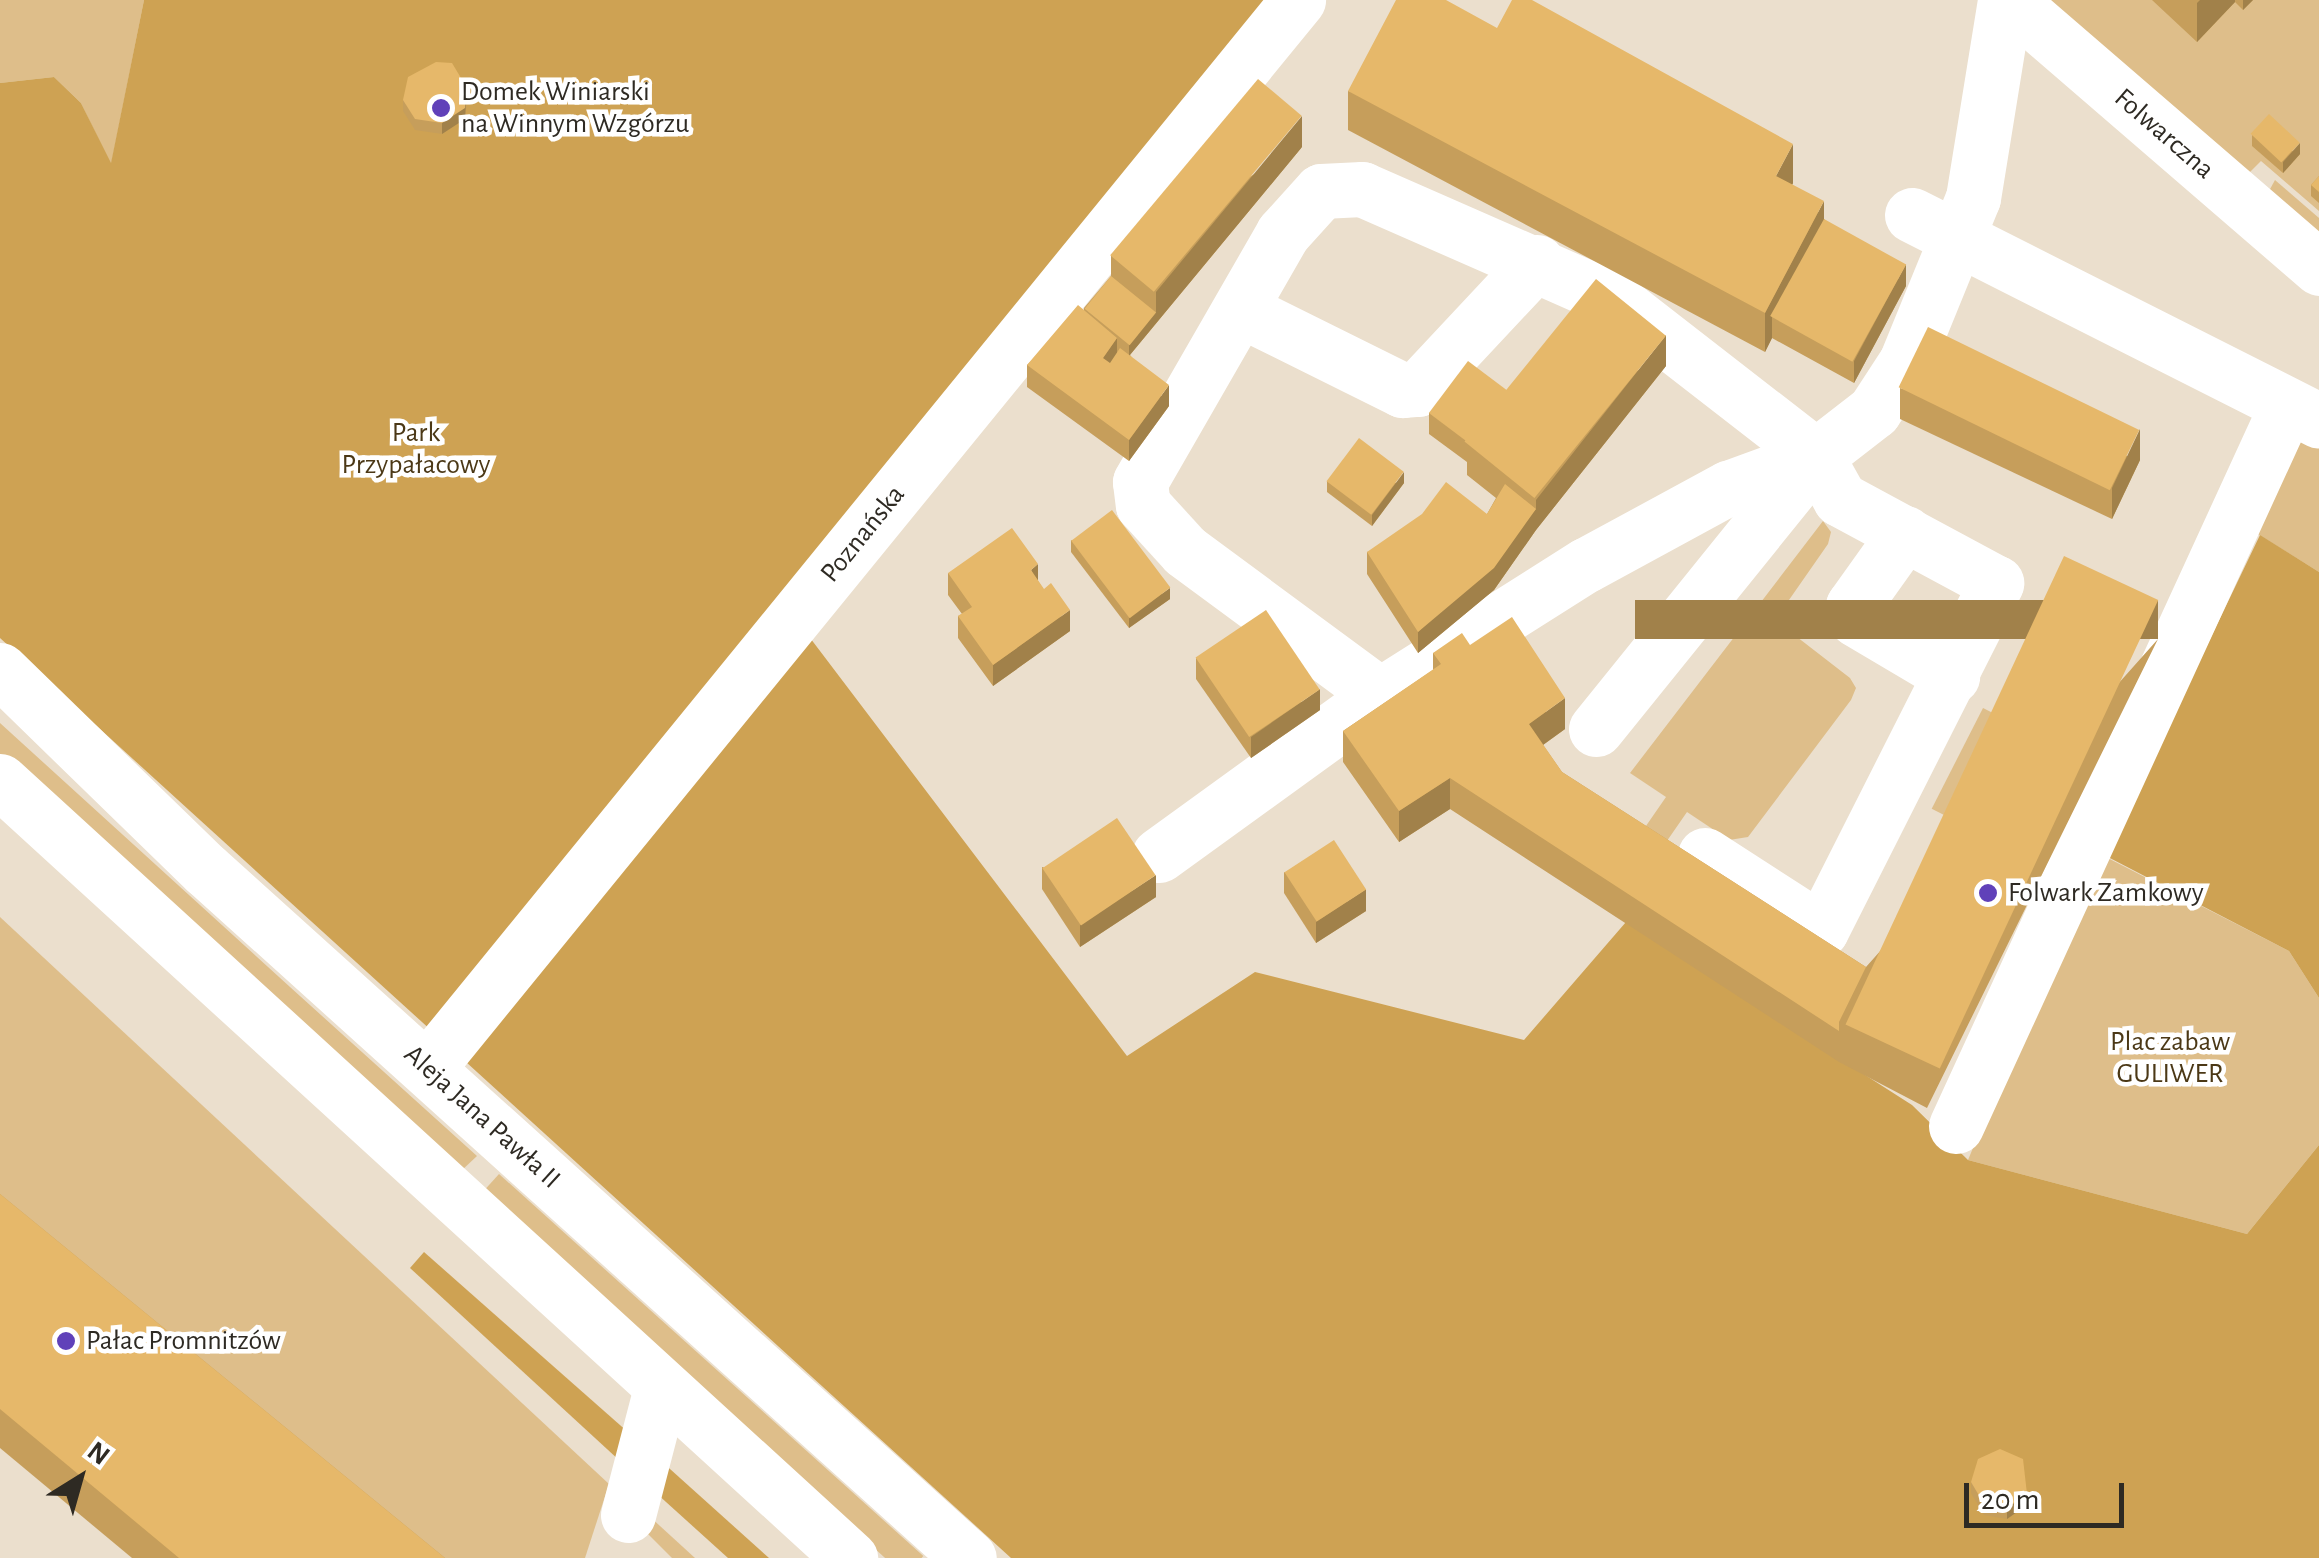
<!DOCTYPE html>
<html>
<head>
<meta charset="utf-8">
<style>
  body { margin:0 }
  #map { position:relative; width:2319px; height:1558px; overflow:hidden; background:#ebdfcd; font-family:"Alegreya Sans",sans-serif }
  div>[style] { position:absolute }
  .green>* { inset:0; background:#debe8a; transform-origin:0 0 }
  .forest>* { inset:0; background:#cea253 }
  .minor>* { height:55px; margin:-27.5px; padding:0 27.5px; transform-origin:27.5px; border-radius:27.5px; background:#fff }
  .wall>* { inset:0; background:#c69e5b }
  .shaded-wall>* { inset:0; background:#a1814a; transform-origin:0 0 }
  .building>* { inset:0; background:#e6b86a; transform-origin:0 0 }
  .dots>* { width:28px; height:28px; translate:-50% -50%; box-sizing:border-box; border:5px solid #fff; border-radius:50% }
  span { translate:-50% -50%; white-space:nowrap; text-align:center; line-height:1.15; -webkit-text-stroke:9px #fff; paint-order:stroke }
  .poi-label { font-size:28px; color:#2e2a23 }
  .left { translate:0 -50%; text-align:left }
  .street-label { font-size:28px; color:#2e2a23 }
  .park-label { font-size:28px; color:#4b3816 }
  .north { position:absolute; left:30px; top:1428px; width:100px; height:100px; -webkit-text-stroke:8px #fff; paint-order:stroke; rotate:37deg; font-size:28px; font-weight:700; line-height:40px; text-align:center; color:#2e2a23 }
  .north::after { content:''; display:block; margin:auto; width:35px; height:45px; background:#2e2a23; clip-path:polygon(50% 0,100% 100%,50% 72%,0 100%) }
  .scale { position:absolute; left:1964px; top:1483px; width:160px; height:45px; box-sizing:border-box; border:5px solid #2e2a23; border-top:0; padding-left:12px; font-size:30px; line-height:35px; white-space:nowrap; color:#2e2a23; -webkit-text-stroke:8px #fff; paint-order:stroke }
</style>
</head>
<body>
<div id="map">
  <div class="green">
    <div style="clip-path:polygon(0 0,144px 0,111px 165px,81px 103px,54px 77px,0 83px)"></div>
    <div style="clip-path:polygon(2009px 0,2319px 0,2319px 211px,2261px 161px,2231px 191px)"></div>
    <div style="clip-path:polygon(2275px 180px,2319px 218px,2319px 250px,2263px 202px)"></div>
    <div style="clip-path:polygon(2290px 430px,2319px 444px,2319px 572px,2248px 528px)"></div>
    <div style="clip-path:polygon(1823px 521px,1831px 532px,1828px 544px,1775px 620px,1850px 678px,1856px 688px,1851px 700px,1748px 837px,1729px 840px,1687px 812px,1660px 851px,1639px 836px,1666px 797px,1630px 773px)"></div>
    <div style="left:1983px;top:708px;width:25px;height:113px;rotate:27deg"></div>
    <div style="clip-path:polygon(0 723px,290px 987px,477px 1156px,460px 1172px,0 755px)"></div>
    <div style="clip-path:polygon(2096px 852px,2289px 951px,2319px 998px,2319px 1145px,2247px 1234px,1968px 1160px)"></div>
    <div style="clip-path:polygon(0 917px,609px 1484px,585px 1558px,398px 1558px,0 1233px)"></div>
    <div style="left:499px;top:1174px;width:571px;height:27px;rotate:42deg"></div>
    <div style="clip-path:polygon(648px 1515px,695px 1558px,672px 1558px,643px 1529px)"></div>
  </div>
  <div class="forest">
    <div style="clip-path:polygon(144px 0,1297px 0,795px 618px,1127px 1056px,1255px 972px,1524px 1040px,1626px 922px,1912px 1105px,1968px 1160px,2247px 1234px,2319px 1145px,2319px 1558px,1011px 1558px,0 638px,0 83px,54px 77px,81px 103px,111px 163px)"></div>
    <div style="clip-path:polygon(2260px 535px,2319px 572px,2319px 998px,2289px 951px,2106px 856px)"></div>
    <div style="clip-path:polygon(424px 1252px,629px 1433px,620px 1461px,410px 1268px)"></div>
    <div style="clip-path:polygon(660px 1460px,769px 1558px,728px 1558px,645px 1483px)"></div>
  </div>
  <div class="minor">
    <div style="left:2009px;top:0;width:410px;rotate:40.8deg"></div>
    <div style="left:1912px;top:215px;width:456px;rotate:26.8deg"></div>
    <div style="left:1243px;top:311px;width:178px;rotate:26.4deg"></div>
    <div style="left:1402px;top:390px;width:16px;rotate:-4deg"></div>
    <div style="left:1418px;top:389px;width:174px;rotate:-46.9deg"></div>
    <div style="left:1905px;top:533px;width:90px;rotate:125.5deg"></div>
    <div style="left:1853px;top:606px;width:13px;rotate:77deg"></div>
    <div style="left:1856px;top:619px;width:112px;rotate:30.7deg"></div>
    <div style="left:0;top:670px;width:287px;rotate:44.2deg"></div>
    <div style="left:206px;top:870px;width:1027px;rotate:42.04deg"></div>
    <div style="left:1596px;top:729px;width:351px;rotate:-51.1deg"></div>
    <div style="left:1816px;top:456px;width:73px;rotate:-37.8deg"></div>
    <div style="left:1874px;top:411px;width:59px;rotate:-56.9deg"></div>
    <div style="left:1906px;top:362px;width:177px;rotate:-67.8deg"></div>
    <div style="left:1973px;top:198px;width:201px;rotate:-80.8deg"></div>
    <div style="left:0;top:781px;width:1152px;rotate:42.43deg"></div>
    <div style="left:1159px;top:855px;width:273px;rotate:-35.9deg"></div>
    <div style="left:1705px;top:855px;width:138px;rotate:32.9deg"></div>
    <div style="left:1821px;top:930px;width:389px;rotate:-63.2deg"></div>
    <div style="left:1996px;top:583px;width:177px;rotate:-151.7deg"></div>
    <div style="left:1840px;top:499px;width:49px;rotate:-119.2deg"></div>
    <div style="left:1816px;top:456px;width:254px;rotate:-142.2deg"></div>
    <div style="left:1615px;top:300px;width:276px;rotate:-156.3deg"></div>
    <div style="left:1362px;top:189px;width:41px;rotate:177.2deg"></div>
    <div style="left:1321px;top:191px;width:57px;rotate:132.1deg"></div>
    <div style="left:1283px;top:233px;width:287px;rotate:119.9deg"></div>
    <div style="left:1140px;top:482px;width:23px;rotate:83deg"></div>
    <div style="left:1143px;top:505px;width:62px;rotate:47.6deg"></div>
    <div style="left:1185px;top:551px;width:242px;rotate:36.4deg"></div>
    <div style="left:1380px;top:695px;width:244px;rotate:-32.3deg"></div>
    <div style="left:1586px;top:565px;width:162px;rotate:-28.5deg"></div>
    <div style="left:1728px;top:488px;width:94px;rotate:-20deg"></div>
    <div style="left:428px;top:1067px;width:1377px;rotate:-50.81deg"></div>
    <div style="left:1956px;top:1126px;width:793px;rotate:-65.34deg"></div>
    <div style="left:628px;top:1515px;width:131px;rotate:-75.4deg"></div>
  </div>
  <div class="wall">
    <div style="clip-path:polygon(2152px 0,2253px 0,2243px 10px,2235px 2px,2197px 42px)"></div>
    <div style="clip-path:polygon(1348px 91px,1793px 183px,1792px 185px,1824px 219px,1906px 286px,1854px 383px,1772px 338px,1765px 352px,1348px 130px)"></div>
    <div style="clip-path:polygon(467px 99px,465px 119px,442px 134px,415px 130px,403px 111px,403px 100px)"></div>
    <div style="clip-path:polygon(2252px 135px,2300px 154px,2283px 173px,2252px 146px)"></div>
    <div style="clip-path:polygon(1302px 147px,1130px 355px,1169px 406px,1129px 461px,1027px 387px,1027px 365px,1084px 310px,1084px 308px,1111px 276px,1111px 256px)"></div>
    <div style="clip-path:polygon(2319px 176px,2319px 203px,2311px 196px,2311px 185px)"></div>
    <div style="clip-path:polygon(1666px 366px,1536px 530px,1494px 590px,1418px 653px,1367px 574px,1367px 552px,1487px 514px,1496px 498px,1467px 475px,1467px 462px,1429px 434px,1429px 413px,1508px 391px)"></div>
    <div style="clip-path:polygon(1900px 388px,2140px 460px,2112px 519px,1900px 419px)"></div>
    <div style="clip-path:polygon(1327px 481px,1404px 483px,1372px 526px,1327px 492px)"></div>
    <div style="clip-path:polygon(1071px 540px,1170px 599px,1129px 628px,1071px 552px)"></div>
    <div style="clip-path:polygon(948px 573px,1038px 581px,1070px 631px,993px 686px,958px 638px,958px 616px,962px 614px,948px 595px)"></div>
    <div style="clip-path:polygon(2158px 639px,1927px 1108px,1839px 1062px,1450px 809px,1399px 842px,1343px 762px,1343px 731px,1433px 670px,1433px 653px,1470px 645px,1565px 729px,1543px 745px,1562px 772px,1866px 967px)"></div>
    <div style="clip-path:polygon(1196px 658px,1320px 710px,1251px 758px,1196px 679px)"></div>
    <div style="clip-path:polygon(1042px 867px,1156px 897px,1080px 947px,1042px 889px)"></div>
    <div style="clip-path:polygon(1284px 872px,1366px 911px,1316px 943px,1284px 893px)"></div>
    <div style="clip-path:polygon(0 1194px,445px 1558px,132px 1558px,0 1448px)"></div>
    <div style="clip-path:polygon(1971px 1482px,2027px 1505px,2007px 1519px,1984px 1515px,1971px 1493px)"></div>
  </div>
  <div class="shaded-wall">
    <div style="clip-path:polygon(2200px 0,2235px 0,2235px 2px,2197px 42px,2197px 3px)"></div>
    <div style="clip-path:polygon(2243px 0,2253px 0,2243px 10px)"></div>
    <div style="clip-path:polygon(467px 88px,465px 119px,442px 134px,442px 123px)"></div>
    <div style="clip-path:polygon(1302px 116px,1302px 147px,1129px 356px,1129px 345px,1156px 312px,1156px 292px)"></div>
    <div style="clip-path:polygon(2300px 143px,2300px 154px,2283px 173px,2283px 162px)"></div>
    <div style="clip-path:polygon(1793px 144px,1793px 183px,1776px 216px,1776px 176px)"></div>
    <div style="clip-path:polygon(1824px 201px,1824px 240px,1772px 317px,1772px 338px,1765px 352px,1765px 313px)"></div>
    <div style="clip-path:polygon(1906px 264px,1906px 286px,1854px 383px,1854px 361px)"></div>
    <div style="clip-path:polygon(1666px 335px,1666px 366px,1536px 530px,1494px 590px,1418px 653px,1418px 632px,1536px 509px,1536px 500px)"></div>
    <div style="clip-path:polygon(1117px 338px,1117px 360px,1103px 379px,1103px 358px)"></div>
    <div style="clip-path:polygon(1169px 385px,1169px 406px,1129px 461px,1129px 440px)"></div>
    <div style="clip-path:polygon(2140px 429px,2140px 460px,2112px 519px,2112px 488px)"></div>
    <div style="clip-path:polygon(1404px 472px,1404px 483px,1372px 526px,1372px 515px)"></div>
    <div style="clip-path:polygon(1038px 564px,1038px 586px,1031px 570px)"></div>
    <div style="clip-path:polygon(1170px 588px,1170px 599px,1129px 628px,1129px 617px)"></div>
    <div style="left:2158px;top:600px;width:39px;height:523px;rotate:90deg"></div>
    <div style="clip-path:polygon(1070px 610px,1070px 631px,993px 686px,993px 665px)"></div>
    <div style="clip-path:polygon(1320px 689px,1320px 710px,1251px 758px,1251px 737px)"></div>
    <div style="clip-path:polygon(1565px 698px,1565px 729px,1529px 755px,1529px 724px)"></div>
    <div style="clip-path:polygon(1450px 778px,1450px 809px,1399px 842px,1399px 811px)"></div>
    <div style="clip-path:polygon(1156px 875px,1156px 897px,1080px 947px,1080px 925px)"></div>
    <div style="clip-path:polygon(1366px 889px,1366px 911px,1316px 943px,1316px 922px)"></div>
    <div style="clip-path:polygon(2027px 1494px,2027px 1505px,2007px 1519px,2007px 1508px)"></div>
  </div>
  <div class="building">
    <div style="clip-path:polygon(1396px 0,1446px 0,1497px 28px,1512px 0,1532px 0,1793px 144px,1776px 176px,1824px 201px,1765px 313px,1348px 91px)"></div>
    <div style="clip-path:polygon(436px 62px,452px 63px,467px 88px,465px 108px,442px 123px,415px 119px,403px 100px,408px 77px)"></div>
    <div style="left:1258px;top:79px;width:57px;height:230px;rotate:40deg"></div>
    <div style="left:2269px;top:114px;width:42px;height:27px;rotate:43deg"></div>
    <div style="clip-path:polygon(2319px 176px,2319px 192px,2311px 185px)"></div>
    <div style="left:1824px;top:219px;width:94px;height:111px;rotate:29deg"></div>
    <div style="left:1111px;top:276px;width:58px;height:42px;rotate:39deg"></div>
    <div style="left:1596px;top:279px;width:90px;height:209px;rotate:39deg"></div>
    <div style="clip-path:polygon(1078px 305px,1117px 338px,1103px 358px,1110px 363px,1120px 348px,1169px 385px,1129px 440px,1027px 365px)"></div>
    <div style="left:1928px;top:327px;width:235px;height:67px;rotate:26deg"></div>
    <div style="left:1468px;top:361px;width:50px;height:65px;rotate:37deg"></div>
    <div style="left:1359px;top:438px;width:56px;height:54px;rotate:37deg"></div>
    <div style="clip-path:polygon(1446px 482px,1487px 514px,1505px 484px,1536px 509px,1494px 568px,1418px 632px,1367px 552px,1422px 514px)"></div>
    <div style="left:1112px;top:510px;width:97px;height:51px;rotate:53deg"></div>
    <div style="clip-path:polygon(1012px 528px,1038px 564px,1031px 570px,1044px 589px,1051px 583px,1070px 610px,993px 665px,958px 616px,972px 607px,948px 573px)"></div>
    <div style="left:2064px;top:556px;width:104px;height:517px;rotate:25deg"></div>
    <div style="left:1266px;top:610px;width:96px;height:85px;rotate:56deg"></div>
    <div style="clip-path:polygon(1512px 617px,1565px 698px,1529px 724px,1562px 772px,1866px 967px,1839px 1022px,1839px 1031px,1450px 778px,1399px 811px,1343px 731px,1441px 664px,1433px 653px,1462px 633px,1470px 645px)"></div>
    <div style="left:1117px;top:818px;width:69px;height:90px;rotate:56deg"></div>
    <div style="left:1334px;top:840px;width:59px;height:59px;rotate:57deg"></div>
    <div style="clip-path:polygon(0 1194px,445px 1558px,179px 1558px,0 1409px)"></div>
    <div style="clip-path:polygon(2000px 1449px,2023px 1459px,2027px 1494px,2007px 1508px,1984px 1504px,1971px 1482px,1978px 1459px)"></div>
  </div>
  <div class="dots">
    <div style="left:441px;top:108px;background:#6041b9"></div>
    <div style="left:1988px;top:893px;background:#6041b9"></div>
    <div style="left:66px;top:1341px;background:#6041b9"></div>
  </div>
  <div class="poi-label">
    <span class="left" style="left:461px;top:108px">Domek Winiarski<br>na Winnym Wzgórzu</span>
    <span class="left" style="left:2008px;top:893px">Folwark Zamkowy</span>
    <span class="left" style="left:86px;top:1341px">Pałac Promnitzów</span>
  </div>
  <div class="street-label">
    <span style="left:2164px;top:134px;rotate:41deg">Folwarczna</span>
    <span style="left:863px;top:534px;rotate:-51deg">Poznańska</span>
    <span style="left:482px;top:1117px;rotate:42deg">Aleja Jana Pawła II</span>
  </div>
  <div class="park-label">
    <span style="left:416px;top:449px">Park<br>Przypałacowy</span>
    <span style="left:2170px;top:1058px">Plac zabaw<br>GULIWER</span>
  </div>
  <div class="north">N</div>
  <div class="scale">20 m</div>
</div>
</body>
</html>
